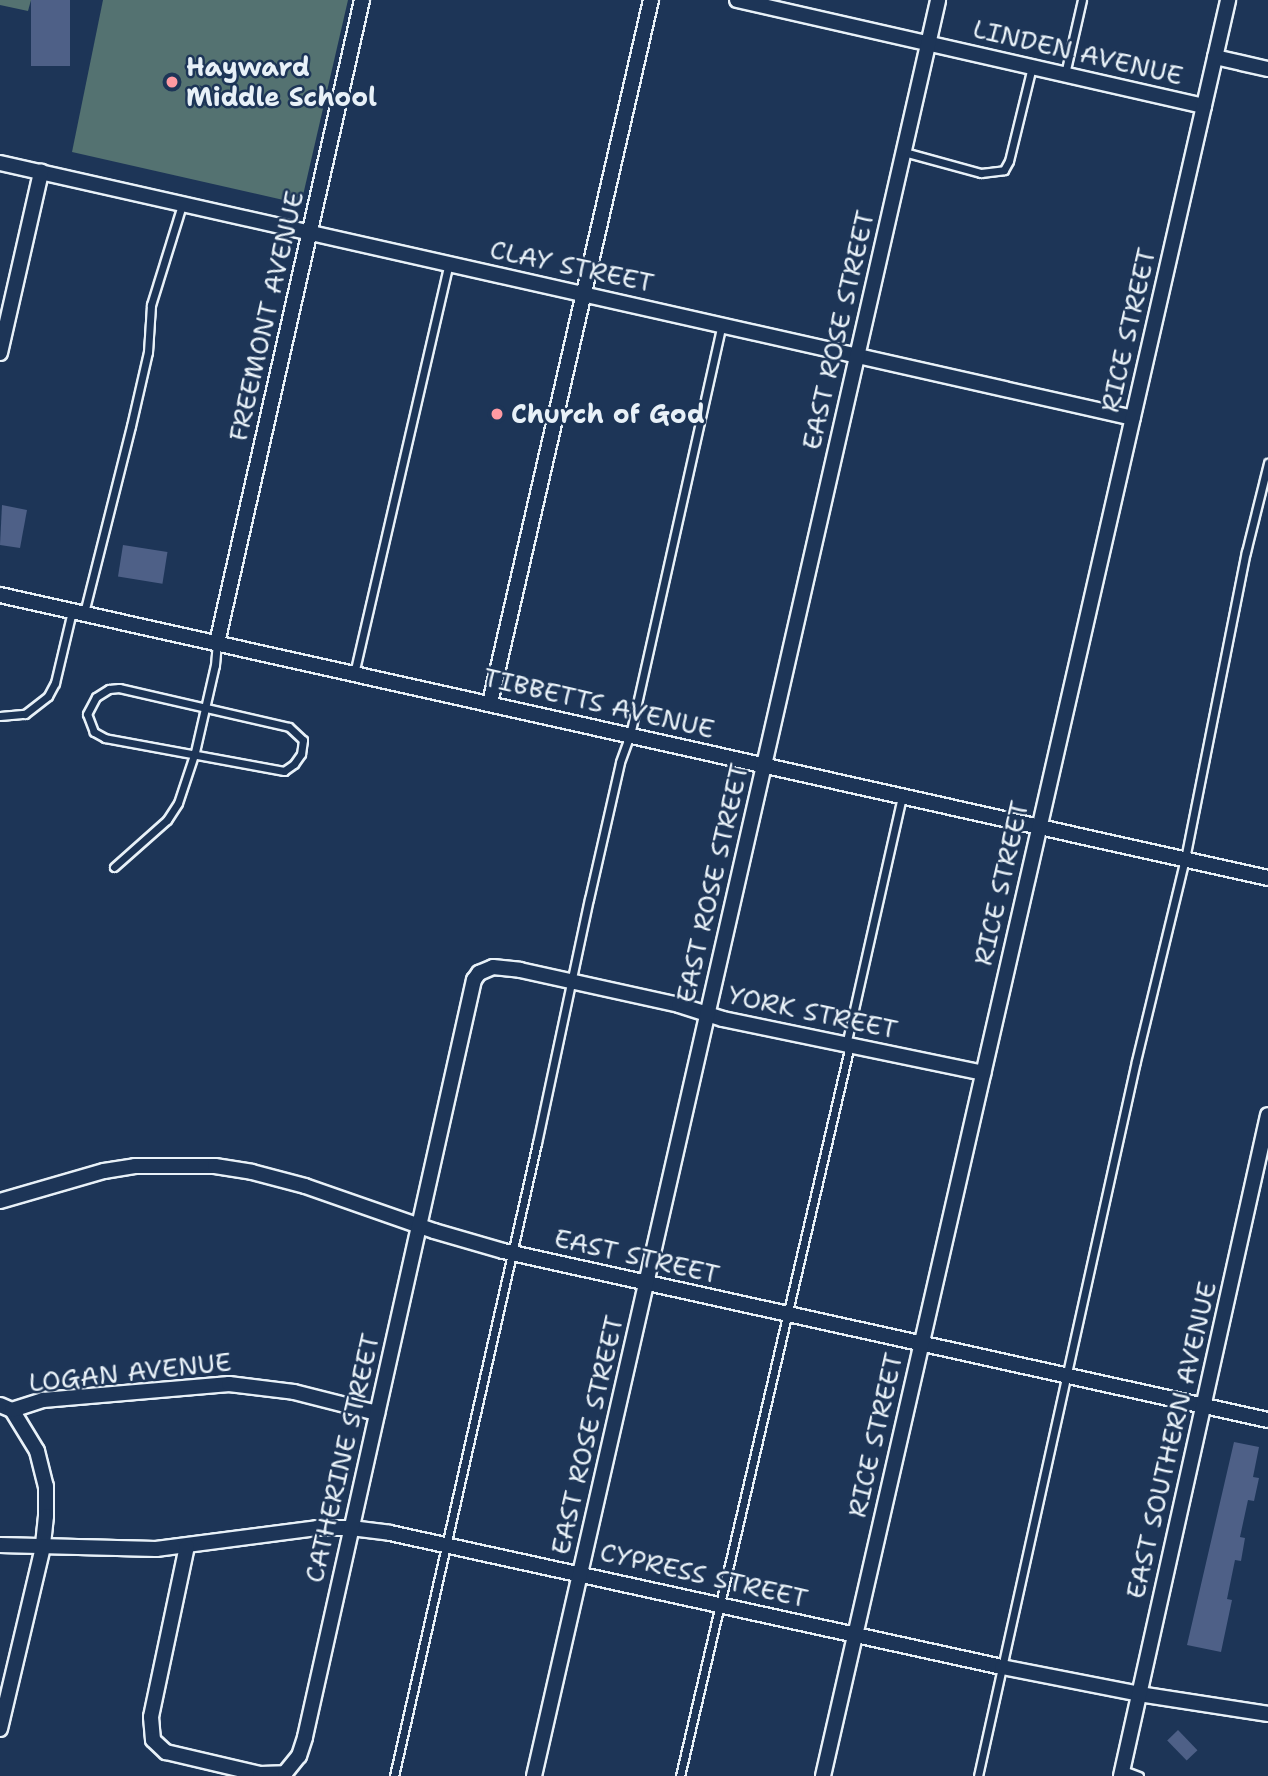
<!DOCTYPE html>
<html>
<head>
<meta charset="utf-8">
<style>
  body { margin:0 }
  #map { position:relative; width:1268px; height:1776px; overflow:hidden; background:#1d3557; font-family:"Shantell Sans",sans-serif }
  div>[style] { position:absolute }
  .green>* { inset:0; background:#547271 }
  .building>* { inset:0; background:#4e6087; transform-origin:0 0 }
  .roads { filter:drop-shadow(2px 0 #e8f1f8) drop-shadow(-2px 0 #e8f1f8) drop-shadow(0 2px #e8f1f8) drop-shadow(0 -2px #e8f1f8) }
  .lane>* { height:7px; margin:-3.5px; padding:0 3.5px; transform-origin:3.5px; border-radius:3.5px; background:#1d3557 }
  .street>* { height:14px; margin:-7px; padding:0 7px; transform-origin:7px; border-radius:7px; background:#1d3557 }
  .dots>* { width:19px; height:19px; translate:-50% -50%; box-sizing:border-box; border:4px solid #1d3557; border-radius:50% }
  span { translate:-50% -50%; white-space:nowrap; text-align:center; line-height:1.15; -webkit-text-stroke:5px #1d3557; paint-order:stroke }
  .street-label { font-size:26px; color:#e8f1f8 }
  .poi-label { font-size:26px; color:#e8f1f8; font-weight:700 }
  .left { translate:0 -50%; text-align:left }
</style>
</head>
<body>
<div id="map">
  <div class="green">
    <div style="clip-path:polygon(0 0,31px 0,28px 11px,0 5px)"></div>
    <div style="clip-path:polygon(103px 0,348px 0,301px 204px,72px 152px)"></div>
  </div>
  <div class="building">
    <div style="left:31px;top:0;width:39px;height:66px"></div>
    <div style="clip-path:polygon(2px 505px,27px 510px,20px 548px,0 545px)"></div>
    <div style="left:123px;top:545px;width:45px;height:32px;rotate:9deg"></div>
    <div style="clip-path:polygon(1234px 1442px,1259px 1447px,1253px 1477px,1259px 1478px,1254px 1501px,1248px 1500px,1240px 1537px,1245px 1538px,1241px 1561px,1235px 1560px,1227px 1599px,1232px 1600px,1221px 1652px,1187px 1645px)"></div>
    <div style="left:1178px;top:1730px;width:28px;height:15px;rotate:46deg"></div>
  </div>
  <div class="roads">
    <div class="lane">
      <div style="left:1065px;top:74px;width:76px;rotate:-77.1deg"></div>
      <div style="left:904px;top:152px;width:80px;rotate:15.3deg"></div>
      <div style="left:981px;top:173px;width:23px;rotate:-7deg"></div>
      <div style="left:1004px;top:170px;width:10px;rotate:-61deg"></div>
      <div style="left:1009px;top:161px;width:97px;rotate:-76.3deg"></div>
      <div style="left:84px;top:613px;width:193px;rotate:-75.9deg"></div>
      <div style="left:131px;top:426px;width:76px;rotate:-77.1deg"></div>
      <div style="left:148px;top:352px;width:47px;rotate:-86.3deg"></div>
      <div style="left:151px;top:305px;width:105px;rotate:-72.8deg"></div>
      <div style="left:354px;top:674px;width:421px;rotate:-77deg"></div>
      <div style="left:119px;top:688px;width:174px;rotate:12.9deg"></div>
      <div style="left:289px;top:727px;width:19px;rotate:43deg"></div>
      <div style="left:303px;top:740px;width:14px;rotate:98deg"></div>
      <div style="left:301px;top:754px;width:12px;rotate:125deg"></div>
      <div style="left:294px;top:764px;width:12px;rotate:145deg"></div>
      <div style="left:284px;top:771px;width:182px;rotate:-169.6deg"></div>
      <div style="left:105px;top:738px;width:13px;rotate:-151deg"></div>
      <div style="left:94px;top:732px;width:19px;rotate:-111deg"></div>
      <div style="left:87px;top:714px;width:19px;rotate:-62deg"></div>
      <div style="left:96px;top:697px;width:15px;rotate:-32deg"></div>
      <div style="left:109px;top:689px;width:10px;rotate:-6deg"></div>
      <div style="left:0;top:716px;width:25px;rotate:-5deg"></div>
      <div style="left:25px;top:714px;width:29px;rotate:-38deg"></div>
      <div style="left:48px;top:696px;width:15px;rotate:-62deg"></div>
      <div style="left:55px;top:683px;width:74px;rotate:-76.7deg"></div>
      <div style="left:114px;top:867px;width:71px;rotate:-41.6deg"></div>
      <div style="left:167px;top:820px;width:20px;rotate:-57deg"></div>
      <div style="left:178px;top:803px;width:54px;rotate:-71.6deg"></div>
      <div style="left:195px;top:752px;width:89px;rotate:-77.1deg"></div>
      <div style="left:215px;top:665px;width:21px;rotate:-85deg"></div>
      <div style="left:846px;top:1045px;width:254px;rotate:-77.3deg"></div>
      <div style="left:1123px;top:1770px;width:17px;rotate:21deg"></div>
      <div style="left:394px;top:1776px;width:649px;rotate:-77.27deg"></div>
      <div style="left:537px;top:1143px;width:249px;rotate:-78deg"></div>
      <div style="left:589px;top:899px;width:140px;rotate:-77.2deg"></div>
      <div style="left:620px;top:762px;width:29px;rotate:-70deg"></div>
      <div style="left:630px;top:735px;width:420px;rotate:-77.4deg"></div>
      <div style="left:680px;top:1776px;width:751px;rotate:-76.91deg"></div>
      <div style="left:978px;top:1776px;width:732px;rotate:-77.54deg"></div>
      <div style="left:1136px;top:1061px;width:208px;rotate:-76.4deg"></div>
      <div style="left:1185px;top:859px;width:313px;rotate:-78.8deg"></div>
      <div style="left:1246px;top:552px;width:92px;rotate:-76.1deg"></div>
    </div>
    <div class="street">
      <div style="left:737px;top:0;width:479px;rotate:12.8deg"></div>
      <div style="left:1215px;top:57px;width:54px;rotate:12.8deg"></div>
      <div style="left:0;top:163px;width:1161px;rotate:12.68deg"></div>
      <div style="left:0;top:353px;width:186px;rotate:-77.2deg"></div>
      <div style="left:0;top:595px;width:1299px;rotate:12.58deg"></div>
      <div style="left:217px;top:643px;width:659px;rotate:-77.29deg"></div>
      <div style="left:490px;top:703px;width:721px;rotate:-77.1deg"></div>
      <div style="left:0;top:1201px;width:108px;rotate:-16.1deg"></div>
      <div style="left:104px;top:1171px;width:31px;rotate:-9deg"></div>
      <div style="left:135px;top:1166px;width:80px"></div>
      <div style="left:215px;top:1166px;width:37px;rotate:9deg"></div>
      <div style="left:252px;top:1172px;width:55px;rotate:14.8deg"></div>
      <div style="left:305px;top:1186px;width:137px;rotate:19.2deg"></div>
      <div style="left:434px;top:1231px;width:72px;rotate:16.2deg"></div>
      <div style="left:503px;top:1251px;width:783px;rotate:12.46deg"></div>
      <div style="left:0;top:1405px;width:13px;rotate:23deg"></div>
      <div style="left:12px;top:1410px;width:48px;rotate:58.6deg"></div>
      <div style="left:37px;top:1451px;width:36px;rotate:76deg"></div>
      <div style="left:46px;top:1486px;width:30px;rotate:90deg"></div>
      <div style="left:46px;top:1516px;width:31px;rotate:96deg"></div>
      <div style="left:43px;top:1547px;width:187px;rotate:103.3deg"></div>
      <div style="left:12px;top:1410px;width:33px;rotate:-18deg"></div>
      <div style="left:43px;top:1400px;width:187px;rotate:-4.9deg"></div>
      <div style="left:229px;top:1384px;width:65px;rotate:7deg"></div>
      <div style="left:294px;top:1392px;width:86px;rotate:14.2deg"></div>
      <div style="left:0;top:1545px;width:156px;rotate:1.5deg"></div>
      <div style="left:156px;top:1549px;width:162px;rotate:-7.4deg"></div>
      <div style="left:317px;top:1528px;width:34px"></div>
      <div style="left:351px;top:1528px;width:39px;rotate:7deg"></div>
      <div style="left:390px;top:1533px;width:626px;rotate:12.35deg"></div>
      <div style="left:1002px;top:1667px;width:140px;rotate:11.1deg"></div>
      <div style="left:1139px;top:1694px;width:131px;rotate:8.8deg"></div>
      <div style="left:187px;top:1546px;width:175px;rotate:101.9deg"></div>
      <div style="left:151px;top:1717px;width:23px;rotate:85deg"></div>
      <div style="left:153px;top:1740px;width:18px;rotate:43deg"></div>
      <div style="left:166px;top:1752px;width:97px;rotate:13.2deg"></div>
      <div style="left:260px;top:1774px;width:25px;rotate:-2deg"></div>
      <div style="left:285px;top:1773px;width:22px;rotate:-51deg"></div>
      <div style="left:299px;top:1756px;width:20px;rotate:-72deg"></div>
      <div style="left:305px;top:1737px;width:776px;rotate:-77.42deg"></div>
      <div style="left:474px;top:980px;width:9px;rotate:-54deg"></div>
      <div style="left:479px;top:973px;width:15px;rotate:-23deg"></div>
      <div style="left:493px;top:967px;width:27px;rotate:6deg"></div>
      <div style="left:520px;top:970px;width:163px;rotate:12.4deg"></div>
      <div style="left:679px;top:1005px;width:46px;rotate:17.7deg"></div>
      <div style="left:723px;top:1019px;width:266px;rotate:11.7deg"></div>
      <div style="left:534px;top:1776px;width:1821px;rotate:-77.18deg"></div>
      <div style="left:823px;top:1776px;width:1822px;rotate:-77.15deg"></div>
      <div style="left:1121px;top:1776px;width:677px;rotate:-77.46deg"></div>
    </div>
  </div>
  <div class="dots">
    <div style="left:172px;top:82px;background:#ff9aa2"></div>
    <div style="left:497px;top:414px;background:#ff9aa2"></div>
  </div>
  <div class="street-label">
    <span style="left:1078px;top:52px;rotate:13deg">LINDEN AVENUE</span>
    <span style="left:572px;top:266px;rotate:12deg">CLAY STREET</span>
    <span style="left:266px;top:316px;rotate:-77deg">FREEMONT AVENUE</span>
    <span style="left:838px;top:330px;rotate:-77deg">EAST ROSE STREET</span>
    <span style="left:1128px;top:330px;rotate:-77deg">RICE STREET</span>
    <span style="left:599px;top:703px;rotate:13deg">TIBBETTS AVENUE</span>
    <span style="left:712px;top:883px;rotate:-77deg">EAST ROSE STREET</span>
    <span style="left:1001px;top:883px;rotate:-77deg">RICE STREET</span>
    <span style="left:813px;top:1012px;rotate:12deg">YORK STREET</span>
    <span style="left:637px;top:1256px;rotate:13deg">EAST STREET</span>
    <span style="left:130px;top:1372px;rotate:-6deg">LOGAN AVENUE</span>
    <span style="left:587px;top:1435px;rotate:-77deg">EAST ROSE STREET</span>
    <span style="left:875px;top:1435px;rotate:-77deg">RICE STREET</span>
    <span style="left:1171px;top:1440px;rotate:-77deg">EAST SOUTHERN AVENUE</span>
    <span style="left:342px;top:1458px;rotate:-77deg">CATHERINE STREET</span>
    <span style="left:704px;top:1575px;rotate:13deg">CYPRESS STREET</span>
  </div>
  <div class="poi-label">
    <span class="left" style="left:186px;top:82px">Hayward<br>Middle School</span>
    <span class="left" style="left:511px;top:414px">Church of God</span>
  </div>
</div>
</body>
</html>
